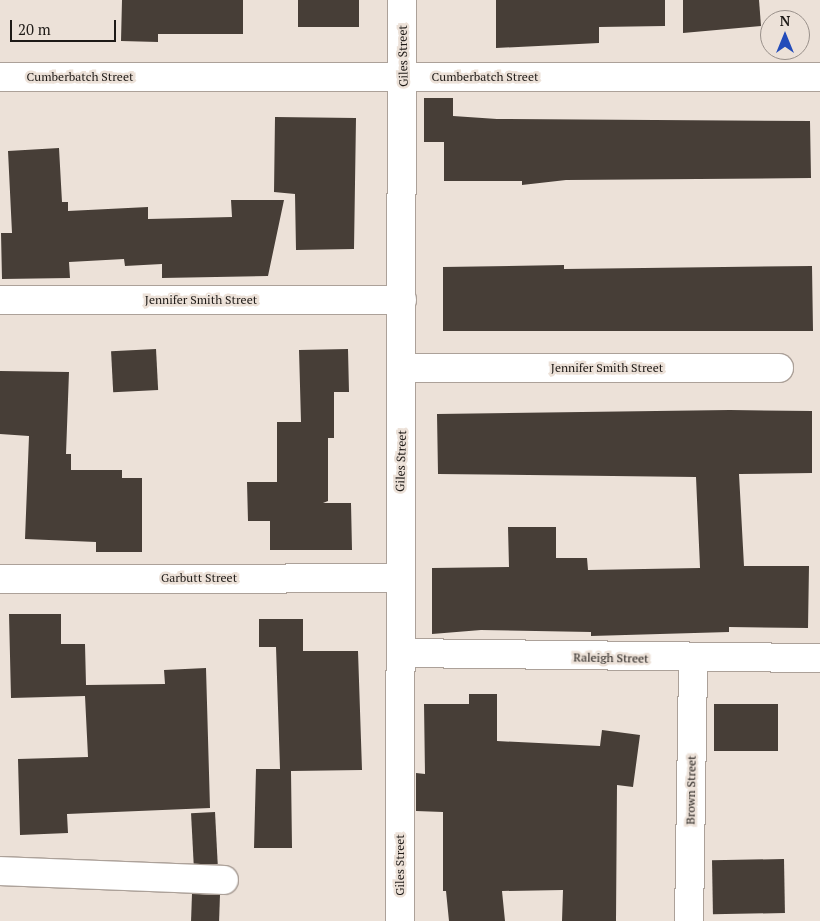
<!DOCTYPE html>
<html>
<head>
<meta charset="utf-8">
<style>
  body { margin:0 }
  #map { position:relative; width:820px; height:921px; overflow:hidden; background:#ece1d8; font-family:"PT Serif",serif }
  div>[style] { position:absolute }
  .building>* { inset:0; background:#473e37; transform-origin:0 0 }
  .roads { filter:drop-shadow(1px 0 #aca199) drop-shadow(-1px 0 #aca199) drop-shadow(0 1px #aca199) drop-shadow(0 -1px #aca199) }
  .street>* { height:28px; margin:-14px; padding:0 14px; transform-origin:14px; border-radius:14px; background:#fff }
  span { translate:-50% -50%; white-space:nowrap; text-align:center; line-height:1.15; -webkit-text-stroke:5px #ece1d8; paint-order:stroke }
  .street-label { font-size:12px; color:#1e1a17 }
  .north { position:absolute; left:760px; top:10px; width:50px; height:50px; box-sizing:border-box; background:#ece1d8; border:1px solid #9a918b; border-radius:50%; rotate:0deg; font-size:14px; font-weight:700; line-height:20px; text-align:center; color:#1e1a17 }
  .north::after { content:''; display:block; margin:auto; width:18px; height:22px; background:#234cba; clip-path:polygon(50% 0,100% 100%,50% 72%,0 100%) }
  .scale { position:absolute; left:10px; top:20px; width:106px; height:22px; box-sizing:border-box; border:2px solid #1e1a17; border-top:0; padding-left:6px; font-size:15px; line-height:18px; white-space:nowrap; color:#1e1a17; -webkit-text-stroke:4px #ece1d8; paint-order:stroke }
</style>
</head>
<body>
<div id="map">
  <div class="building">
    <div style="clip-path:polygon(122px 0,243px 0,243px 34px,158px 34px,158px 42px,121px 41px)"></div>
    <div style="left:298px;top:0;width:61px;height:27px"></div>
    <div style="clip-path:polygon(496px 0,665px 0,665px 26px,599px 27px,599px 43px,496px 48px)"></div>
    <div style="clip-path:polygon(683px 0,759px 0,761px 26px,683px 33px)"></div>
    <div style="clip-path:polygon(424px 98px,453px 98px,453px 116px,497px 119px,810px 121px,811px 178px,566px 180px,522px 185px,522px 181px,444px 181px,444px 142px,424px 142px)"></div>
    <div style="clip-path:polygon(275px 117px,356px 118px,354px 249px,296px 250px,295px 194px,274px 192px)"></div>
    <div style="clip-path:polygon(59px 148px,62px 202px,68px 202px,68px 211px,148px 207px,148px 219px,232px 217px,231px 200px,284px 200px,268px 276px,162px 278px,162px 264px,125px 266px,124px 259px,69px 262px,70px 278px,2px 279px,1px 233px,12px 233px,8px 151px)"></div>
    <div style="clip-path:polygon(564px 265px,564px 269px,812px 266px,813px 331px,443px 331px,443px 267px)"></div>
    <div style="left:156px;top:349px;width:41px;height:45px;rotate:87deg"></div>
    <div style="clip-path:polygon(348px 349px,349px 392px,334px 392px,334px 438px,328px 438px,328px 501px,323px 503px,351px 503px,352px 550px,270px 550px,270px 521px,248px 521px,247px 482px,277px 482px,277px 422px,301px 422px,299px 350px)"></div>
    <div style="clip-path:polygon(0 371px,69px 372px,66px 454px,71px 454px,71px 470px,122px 470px,122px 478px,142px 478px,142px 552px,96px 552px,96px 542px,25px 539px,29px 436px,0 434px)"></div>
    <div style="clip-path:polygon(730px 410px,812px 411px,812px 473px,739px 474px,744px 566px,809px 566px,808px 628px,729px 627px,729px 632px,591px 636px,591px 632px,481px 630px,432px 634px,432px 568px,509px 567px,508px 527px,556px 527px,556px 558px,587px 558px,588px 570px,700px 568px,696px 477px,438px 474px,437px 414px)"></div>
    <div style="clip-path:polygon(9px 614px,61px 614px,61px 644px,85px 644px,86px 685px,165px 684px,164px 670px,206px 668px,210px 808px,67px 814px,68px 833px,20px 835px,18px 759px,88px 757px,85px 696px,11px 698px)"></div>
    <div style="clip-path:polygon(259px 619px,303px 619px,303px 651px,358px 651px,362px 770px,291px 771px,292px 848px,254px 848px,256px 769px,280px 769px,276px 647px,259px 647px)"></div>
    <div style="clip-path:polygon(469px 694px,497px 694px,497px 741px,600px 746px,602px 730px,640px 735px,633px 787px,617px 785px,616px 921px,562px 921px,563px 890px,502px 891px,505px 921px,449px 921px,446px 891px,443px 891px,443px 812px,416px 811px,416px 773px,425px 774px,424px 704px,469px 704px)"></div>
    <div style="left:714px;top:704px;width:64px;height:47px"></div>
    <div style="left:215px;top:812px;width:52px;height:24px;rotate:87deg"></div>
    <div style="left:784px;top:859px;width:54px;height:72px;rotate:89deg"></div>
    <div style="left:192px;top:894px;width:28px;height:27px;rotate:2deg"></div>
  </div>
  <div class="roads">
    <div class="street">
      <div style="left:0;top:77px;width:820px"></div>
      <div style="left:0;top:300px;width:402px"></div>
      <div style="left:405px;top:368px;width:374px"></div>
      <div style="left:0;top:579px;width:397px;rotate:-0.1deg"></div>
      <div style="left:402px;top:653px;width:418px;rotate:0.7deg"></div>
      <div style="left:0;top:871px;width:224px;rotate:2.3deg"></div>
      <div style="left:400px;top:921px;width:921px;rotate:-89.88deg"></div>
      <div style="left:689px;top:921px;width:261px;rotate:-89.1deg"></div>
    </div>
  </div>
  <div class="street-label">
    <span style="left:403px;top:56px;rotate:-91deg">Giles Street</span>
    <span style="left:80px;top:77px">Cumberbatch Street</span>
    <span style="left:485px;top:77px">Cumberbatch Street</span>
    <span style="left:201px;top:300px">Jennifer Smith Street</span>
    <span style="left:607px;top:368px">Jennifer Smith Street</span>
    <span style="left:401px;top:461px;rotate:-88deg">Giles Street</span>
    <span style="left:199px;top:578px">Garbutt Street</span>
    <span style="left:611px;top:658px;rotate:1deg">Raleigh Street</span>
    <span style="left:691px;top:790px;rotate:-89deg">Brown Street</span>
    <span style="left:400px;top:865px;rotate:-90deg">Giles Street</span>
  </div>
  <div class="north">N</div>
  <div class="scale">20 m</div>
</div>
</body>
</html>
